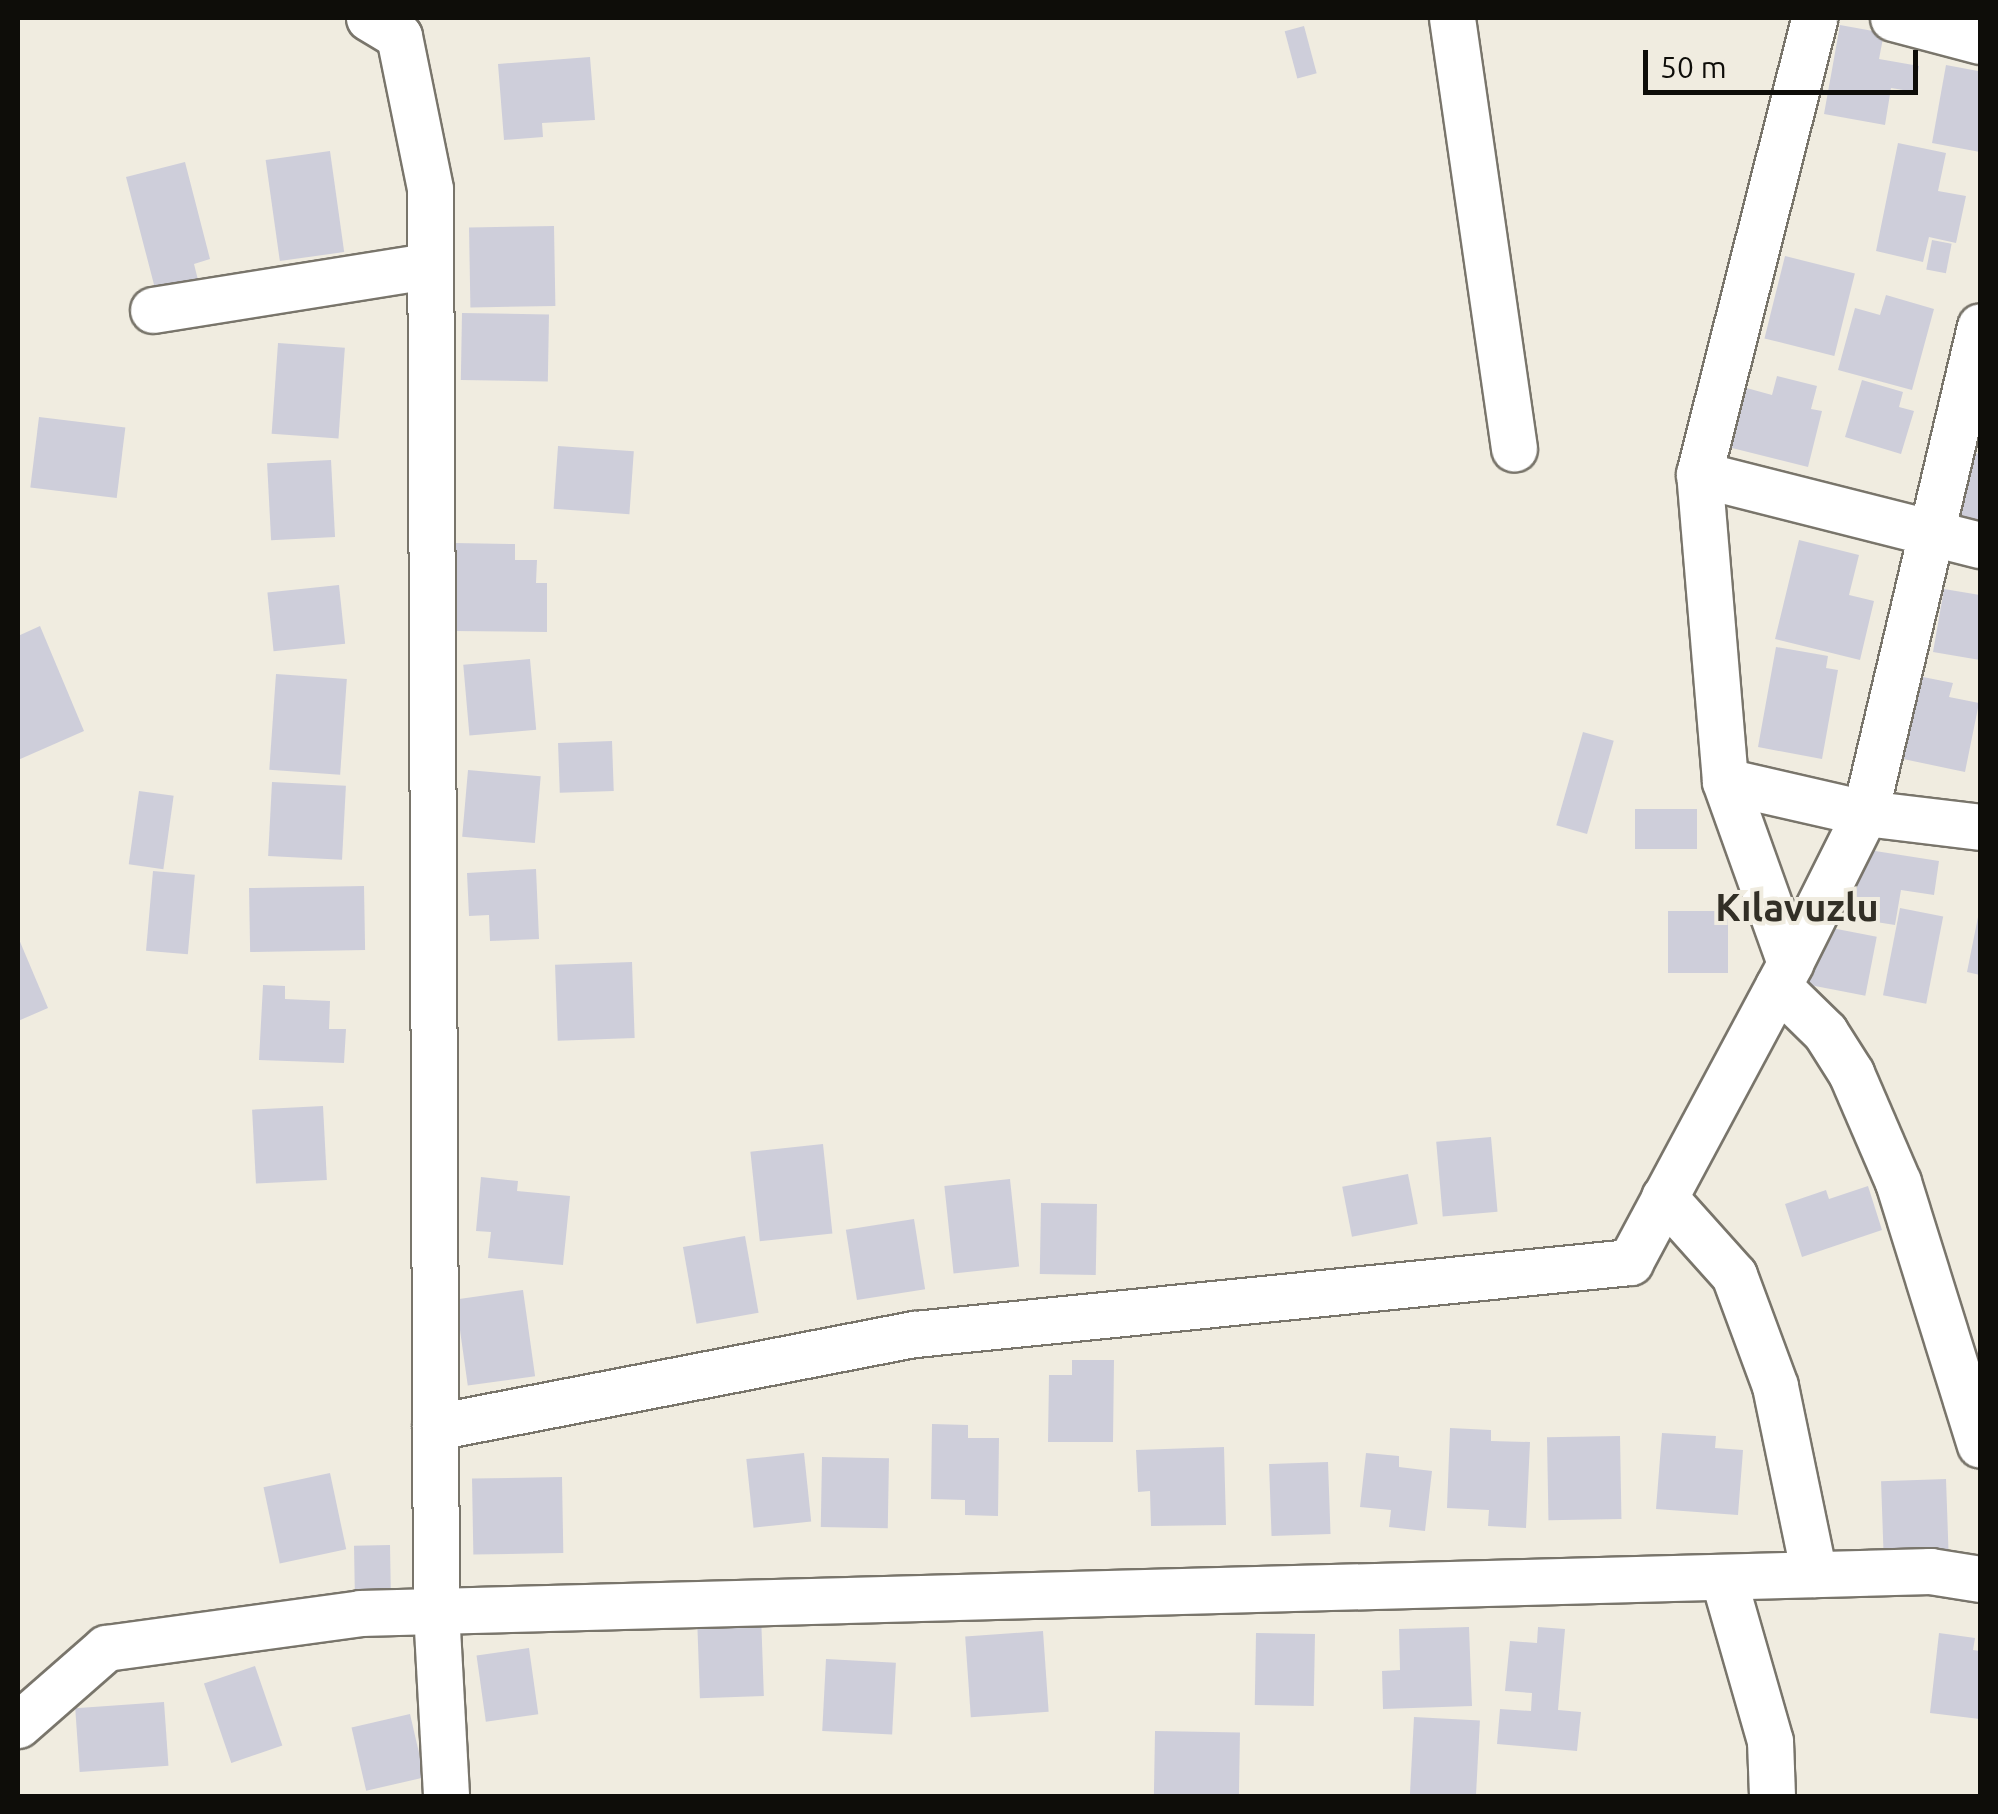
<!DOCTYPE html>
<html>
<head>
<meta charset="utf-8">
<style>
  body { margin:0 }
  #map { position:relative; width:1998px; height:1814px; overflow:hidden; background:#f0ece0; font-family:Ubuntu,sans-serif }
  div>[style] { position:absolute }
  .building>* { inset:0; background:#ceceda; transform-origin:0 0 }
  .roads { filter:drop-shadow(2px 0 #79756b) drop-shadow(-2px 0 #79756b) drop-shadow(0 2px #79756b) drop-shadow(0 -2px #79756b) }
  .minor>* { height:45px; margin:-22.5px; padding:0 22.5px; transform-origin:22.5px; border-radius:22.5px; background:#fff }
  span { translate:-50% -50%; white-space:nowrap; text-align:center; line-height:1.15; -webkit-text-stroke:8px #f0ece0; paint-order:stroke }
  .quarter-label { font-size:38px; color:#322f26; font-weight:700 }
  .frame { position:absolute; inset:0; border:20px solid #0e0d09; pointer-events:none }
  .scale { position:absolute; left:1643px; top:50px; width:275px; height:45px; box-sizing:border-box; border:5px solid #0e0d09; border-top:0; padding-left:12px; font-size:30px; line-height:35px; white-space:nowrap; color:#0e0d09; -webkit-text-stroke:8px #f0ece0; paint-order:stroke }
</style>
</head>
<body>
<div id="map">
  <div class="building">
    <div style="clip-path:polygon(1840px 25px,1884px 33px,1879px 59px,1919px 66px,1915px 92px,1891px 88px,1885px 125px,1824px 114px)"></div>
    <div style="left:1304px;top:26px;width:49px;height:20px;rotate:75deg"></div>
    <div style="clip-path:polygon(590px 57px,595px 120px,542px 123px,543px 137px,504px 140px,498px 64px)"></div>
    <div style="clip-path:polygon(1946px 65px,1978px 71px,1980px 152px,1932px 143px)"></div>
    <div style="clip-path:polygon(1898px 143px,1946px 153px,1938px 191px,1966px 196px,1956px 243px,1929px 237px,1923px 262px,1876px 251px)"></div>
    <div style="left:330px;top:151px;width:102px;height:65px;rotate:82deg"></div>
    <div style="clip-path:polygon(185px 162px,210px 259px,194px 264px,200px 288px,158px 300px,126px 177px)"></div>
    <div style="left:554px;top:226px;width:80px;height:85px;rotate:89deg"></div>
    <div style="left:1932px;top:240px;width:20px;height:30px;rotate:11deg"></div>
    <div style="left:1785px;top:256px;width:72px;height:85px;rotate:14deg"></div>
    <div style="clip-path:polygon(1886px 295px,1934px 309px,1912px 390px,1838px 370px,1855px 308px,1880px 315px)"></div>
    <div style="left:462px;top:313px;width:87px;height:67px;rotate:1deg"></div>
    <div style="left:278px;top:343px;width:67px;height:91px;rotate:4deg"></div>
    <div style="clip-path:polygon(1777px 376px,1817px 386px,1811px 409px,1822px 411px,1808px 467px,1716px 444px,1732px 384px,1772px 395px)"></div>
    <div style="clip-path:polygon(1862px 380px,1903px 392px,1899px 407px,1914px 411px,1901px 454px,1845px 437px)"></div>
    <div style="left:39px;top:417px;width:87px;height:71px;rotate:7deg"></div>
    <div style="left:558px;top:446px;width:76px;height:63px;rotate:4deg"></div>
    <div style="clip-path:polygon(1964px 451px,1980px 454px,1980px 525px,1950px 519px)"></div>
    <div style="left:331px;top:460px;width:77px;height:64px;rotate:87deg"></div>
    <div style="clip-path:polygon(1799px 540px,1859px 555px,1849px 595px,1874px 601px,1860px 660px,1775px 639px)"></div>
    <div style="clip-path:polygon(454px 543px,515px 544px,515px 560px,537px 560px,536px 583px,547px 583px,547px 632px,452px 631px)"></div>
    <div style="left:339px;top:585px;width:59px;height:72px;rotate:84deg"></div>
    <div style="clip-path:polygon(1944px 589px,1980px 595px,1980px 660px,1933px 652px)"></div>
    <div style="clip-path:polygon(40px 626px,84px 731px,18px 760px,18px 636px)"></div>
    <div style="clip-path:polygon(1776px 647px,1828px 656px,1826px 668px,1838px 670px,1822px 759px,1758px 747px)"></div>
    <div style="left:530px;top:659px;width:71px;height:67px;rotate:85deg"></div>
    <div style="left:276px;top:674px;width:71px;height:96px;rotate:4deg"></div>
    <div style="clip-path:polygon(1918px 676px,1953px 683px,1949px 697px,1979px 703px,1965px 772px,1889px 756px)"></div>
    <div style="left:1583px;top:732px;width:32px;height:97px;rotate:16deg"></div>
    <div style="left:612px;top:741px;width:50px;height:54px;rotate:88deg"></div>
    <div style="left:468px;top:770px;width:73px;height:67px;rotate:5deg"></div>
    <div style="left:272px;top:782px;width:74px;height:74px;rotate:3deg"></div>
    <div style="left:139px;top:791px;width:35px;height:74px;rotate:8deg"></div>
    <div style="left:1635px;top:809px;width:62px;height:40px"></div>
    <div style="clip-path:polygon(1856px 848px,1939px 861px,1934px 895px,1901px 890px,1895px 925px,1845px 917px)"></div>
    <div style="clip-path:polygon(536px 869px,539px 939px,490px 941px,489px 915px,469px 916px,467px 873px)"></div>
    <div style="left:153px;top:871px;width:42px;height:80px;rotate:5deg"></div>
    <div style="left:364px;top:886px;width:64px;height:115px;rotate:89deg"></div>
    <div style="clip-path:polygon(1980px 907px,1980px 975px,1967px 972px)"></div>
    <div style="left:1900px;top:908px;width:44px;height:89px;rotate:11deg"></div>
    <div style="left:1728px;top:911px;width:62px;height:60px;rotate:90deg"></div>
    <div style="left:1811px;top:924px;width:67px;height:60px;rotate:11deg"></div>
    <div style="clip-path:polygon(18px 937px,48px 1008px,18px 1021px)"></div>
    <div style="left:632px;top:962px;width:76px;height:77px;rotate:88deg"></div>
    <div style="clip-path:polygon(263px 985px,285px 986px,285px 999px,330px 1001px,329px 1029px,346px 1029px,344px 1063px,259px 1060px)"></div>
    <div style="left:323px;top:1106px;width:74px;height:71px;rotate:87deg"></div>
    <div style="left:1491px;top:1137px;width:75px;height:55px;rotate:85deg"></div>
    <div style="left:823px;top:1144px;width:90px;height:73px;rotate:84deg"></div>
    <div style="left:1408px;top:1174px;width:51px;height:67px;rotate:79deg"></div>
    <div style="clip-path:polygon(481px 1177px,518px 1181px,517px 1191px,570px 1196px,563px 1265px,488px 1258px,491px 1232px,476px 1231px)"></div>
    <div style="left:1010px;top:1179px;width:88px;height:66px;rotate:84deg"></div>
    <div style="clip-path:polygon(1868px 1186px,1882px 1230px,1802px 1257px,1785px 1204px,1826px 1190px,1829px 1199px)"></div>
    <div style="left:1041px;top:1203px;width:56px;height:71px;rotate:1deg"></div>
    <div style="left:914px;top:1219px;width:71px;height:69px;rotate:81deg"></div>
    <div style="left:745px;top:1236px;width:78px;height:63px;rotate:80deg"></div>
    <div style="left:523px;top:1290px;width:87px;height:68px;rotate:82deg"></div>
    <div style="clip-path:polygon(1072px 1360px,1114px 1360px,1113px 1442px,1048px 1442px,1049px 1375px,1072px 1375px)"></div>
    <div style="clip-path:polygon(932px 1424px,968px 1425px,968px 1438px,999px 1438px,998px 1516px,965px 1515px,965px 1500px,931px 1499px)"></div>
    <div style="clip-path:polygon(1450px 1428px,1491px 1430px,1491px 1441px,1530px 1442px,1526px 1528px,1488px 1526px,1489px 1510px,1447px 1508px)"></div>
    <div style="clip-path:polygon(1662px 1433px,1716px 1436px,1715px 1448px,1743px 1450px,1738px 1515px,1656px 1509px)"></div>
    <div style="left:1620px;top:1436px;width:83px;height:73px;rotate:89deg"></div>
    <div style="clip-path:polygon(1224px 1447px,1226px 1525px,1151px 1526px,1150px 1491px,1138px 1492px,1136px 1450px)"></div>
    <div style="left:804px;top:1453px;width:69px;height:58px;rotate:84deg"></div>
    <div style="clip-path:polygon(1366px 1453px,1399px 1456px,1399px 1467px,1432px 1471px,1425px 1531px,1389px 1527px,1391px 1510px,1360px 1507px)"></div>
    <div style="left:822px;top:1457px;width:67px;height:70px;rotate:1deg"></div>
    <div style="left:1328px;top:1462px;width:72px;height:59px;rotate:88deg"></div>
    <div style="left:330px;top:1473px;width:78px;height:68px;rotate:78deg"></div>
    <div style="left:562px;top:1477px;width:76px;height:90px;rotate:89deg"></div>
    <div style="left:1946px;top:1479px;width:79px;height:65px;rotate:88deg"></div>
    <div style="left:390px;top:1545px;width:46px;height:36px;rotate:89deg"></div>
    <div style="left:761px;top:1614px;width:82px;height:64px;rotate:88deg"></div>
    <div style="clip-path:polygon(1469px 1627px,1472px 1706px,1383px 1709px,1382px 1671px,1400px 1670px,1399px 1629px)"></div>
    <div style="clip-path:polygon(1538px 1627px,1565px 1629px,1558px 1710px,1581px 1712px,1577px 1751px,1497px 1744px,1500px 1709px,1531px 1711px,1532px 1693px,1505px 1691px,1510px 1641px,1537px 1643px)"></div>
    <div style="left:1043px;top:1631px;width:81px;height:78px;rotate:86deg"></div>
    <div style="left:1256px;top:1633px;width:59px;height:72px;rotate:1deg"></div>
    <div style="clip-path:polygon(1939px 1633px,1975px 1638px,1973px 1650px,1980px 1651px,1980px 1719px,1930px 1713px)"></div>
    <div style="left:529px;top:1648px;width:67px;height:53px;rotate:82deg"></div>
    <div style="left:826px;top:1659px;width:70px;height:72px;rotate:3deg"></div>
    <div style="left:255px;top:1666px;width:84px;height:54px;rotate:71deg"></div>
    <div style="left:164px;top:1702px;width:64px;height:89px;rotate:86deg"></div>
    <div style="left:410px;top:1714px;width:65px;height:60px;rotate:77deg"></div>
    <div style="left:1414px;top:1717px;width:66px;height:79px;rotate:3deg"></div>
    <div style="left:1155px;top:1731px;width:85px;height:65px;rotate:1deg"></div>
  </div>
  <div class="roads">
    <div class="minor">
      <div style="left:369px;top:18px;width:35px;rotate:31deg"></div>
      <div style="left:399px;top:36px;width:156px;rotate:78.5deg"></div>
      <div style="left:430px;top:189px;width:1421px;rotate:89.76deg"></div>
      <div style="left:436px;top:1610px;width:186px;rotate:86.9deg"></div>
      <div style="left:1452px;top:18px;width:435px;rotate:81.8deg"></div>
      <div style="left:1893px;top:18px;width:90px;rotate:14.8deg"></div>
      <div style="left:153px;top:310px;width:279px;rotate:-9.1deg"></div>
      <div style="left:1699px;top:474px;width:290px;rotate:14.2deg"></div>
      <div style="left:1725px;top:781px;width:144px;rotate:12.9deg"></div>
      <div style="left:1865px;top:813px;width:116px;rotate:6.9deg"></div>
      <div style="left:1790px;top:963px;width:168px;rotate:-63.4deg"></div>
      <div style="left:1865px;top:813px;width:500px;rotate:-76.71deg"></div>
      <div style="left:1778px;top:986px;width:66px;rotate:44.4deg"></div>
      <div style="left:1825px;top:1032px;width:49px;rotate:57.6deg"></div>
      <div style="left:1851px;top:1073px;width:119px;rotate:66.7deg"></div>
      <div style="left:1898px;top:1182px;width:275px;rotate:72.7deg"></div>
      <div style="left:1664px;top:1197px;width:105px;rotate:48.1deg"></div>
      <div style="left:1734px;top:1275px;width:118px;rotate:69.7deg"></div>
      <div style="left:1775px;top:1386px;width:192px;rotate:78.3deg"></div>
      <div style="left:435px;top:1427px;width:489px;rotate:-11deg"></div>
      <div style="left:915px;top:1334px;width:719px;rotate:-5.75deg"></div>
      <div style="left:1630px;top:1262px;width:339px;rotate:-61.8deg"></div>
      <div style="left:1790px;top:963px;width:193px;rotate:-109.7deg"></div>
      <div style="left:1725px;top:781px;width:308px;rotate:-94.8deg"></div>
      <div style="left:1699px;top:474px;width:470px;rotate:-75.8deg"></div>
      <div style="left:1723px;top:1577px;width:171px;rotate:74deg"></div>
      <div style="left:1770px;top:1741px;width:55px;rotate:87.9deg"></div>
      <div style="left:18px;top:1725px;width:117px;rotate:-41.2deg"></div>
      <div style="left:106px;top:1648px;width:256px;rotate:-7.8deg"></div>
      <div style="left:360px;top:1613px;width:1571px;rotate:-1.53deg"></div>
      <div style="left:1930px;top:1571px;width:51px;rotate:9.1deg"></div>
    </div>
  </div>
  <div class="quarter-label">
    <span style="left:1797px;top:908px">Kılavuzlu</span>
  </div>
  <div class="frame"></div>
  <div class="scale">50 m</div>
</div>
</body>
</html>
